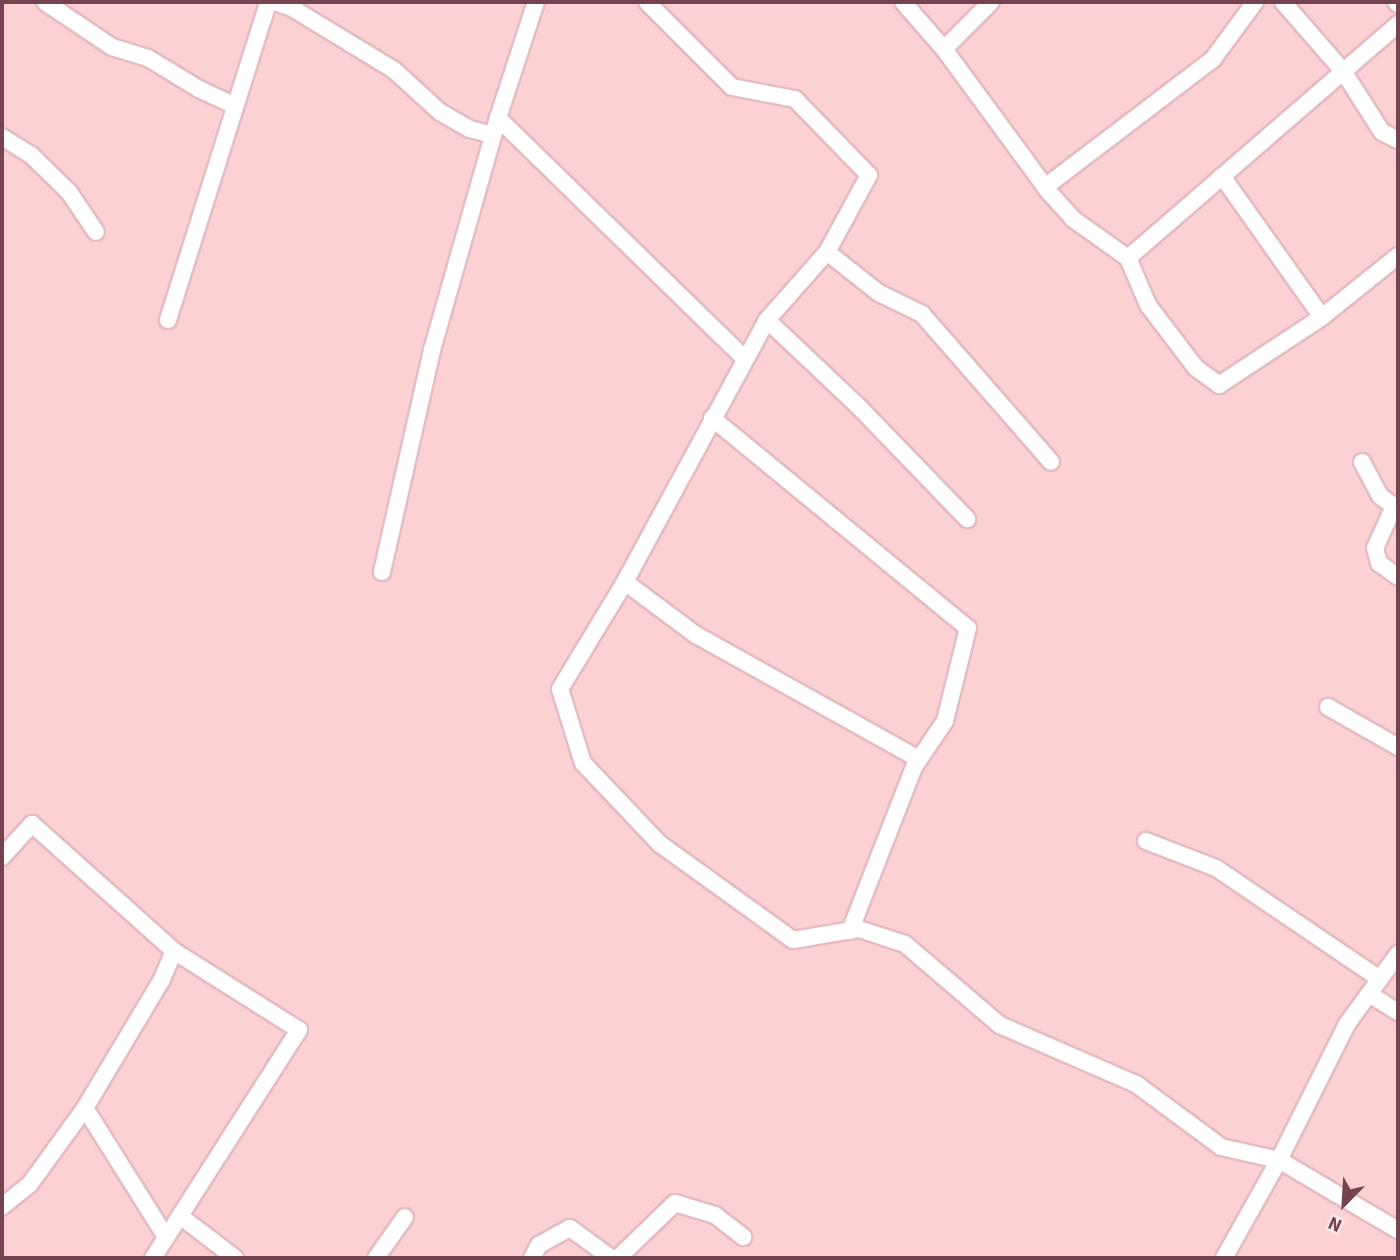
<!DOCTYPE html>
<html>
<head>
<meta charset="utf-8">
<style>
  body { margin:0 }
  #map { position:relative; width:1400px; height:1260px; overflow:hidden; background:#fededd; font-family:"Source Sans 3",sans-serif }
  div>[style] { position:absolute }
  .residential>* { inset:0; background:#fcd1d3; transform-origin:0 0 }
  .roads { filter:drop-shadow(2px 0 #e5bcc1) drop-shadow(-2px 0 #e5bcc1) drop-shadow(0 2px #e5bcc1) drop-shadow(0 -2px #e5bcc1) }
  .street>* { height:16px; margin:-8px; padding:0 8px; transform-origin:8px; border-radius:8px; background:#fff }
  span { translate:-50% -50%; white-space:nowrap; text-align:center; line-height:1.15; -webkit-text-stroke:6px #ffe6e6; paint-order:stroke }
  .frame { position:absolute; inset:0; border:4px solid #764450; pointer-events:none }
  .north { position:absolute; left:1309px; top:1169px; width:70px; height:70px; -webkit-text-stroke:5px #ffe6e6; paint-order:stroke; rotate:204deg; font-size:19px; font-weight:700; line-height:28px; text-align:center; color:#764450 }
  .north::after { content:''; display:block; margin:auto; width:24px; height:32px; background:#764450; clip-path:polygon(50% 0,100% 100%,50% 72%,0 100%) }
</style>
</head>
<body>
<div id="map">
  <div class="residential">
    <div style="left:2px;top:2px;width:1396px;height:1256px"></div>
  </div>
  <div class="roads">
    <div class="street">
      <div style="left:45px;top:2px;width:81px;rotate:33.9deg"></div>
      <div style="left:112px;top:47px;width:38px;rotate:17deg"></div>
      <div style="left:148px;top:58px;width:60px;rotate:31.3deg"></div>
      <div style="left:199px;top:89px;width:40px;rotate:25deg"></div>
      <div style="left:274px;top:2px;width:19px;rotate:18deg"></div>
      <div style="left:292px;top:8px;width:119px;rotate:31.3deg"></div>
      <div style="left:394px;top:70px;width:62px;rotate:42.4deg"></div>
      <div style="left:440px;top:112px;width:34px;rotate:30deg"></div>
      <div style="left:470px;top:129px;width:24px;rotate:15deg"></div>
      <div style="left:647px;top:2px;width:120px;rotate:45deg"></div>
      <div style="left:732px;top:87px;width:64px;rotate:10.8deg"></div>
      <div style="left:795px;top:99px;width:106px;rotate:45.8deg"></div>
      <div style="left:869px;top:175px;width:88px;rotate:118.6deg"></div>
      <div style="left:827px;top:252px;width:91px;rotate:131.4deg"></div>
      <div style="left:767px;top:320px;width:298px;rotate:118.5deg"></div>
      <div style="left:625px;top:582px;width:125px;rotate:121.3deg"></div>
      <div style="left:560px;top:689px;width:77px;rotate:72.7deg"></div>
      <div style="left:583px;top:763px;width:112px;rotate:46.5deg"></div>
      <div style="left:660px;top:844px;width:164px;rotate:35.8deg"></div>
      <div style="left:793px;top:940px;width:67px;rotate:-9.5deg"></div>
      <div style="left:859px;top:929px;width:48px;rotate:18.1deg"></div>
      <div style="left:905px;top:944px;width:125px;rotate:40.5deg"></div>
      <div style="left:1000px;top:1025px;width:148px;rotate:23.5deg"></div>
      <div style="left:1136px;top:1084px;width:106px;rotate:36.5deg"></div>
      <div style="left:1221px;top:1147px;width:59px;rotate:12.6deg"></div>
      <div style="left:1279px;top:1160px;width:138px;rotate:30.5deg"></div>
      <div style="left:903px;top:2px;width:62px;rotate:48.9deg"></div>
      <div style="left:944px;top:49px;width:177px;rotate:53.7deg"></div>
      <div style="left:1049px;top:192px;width:36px;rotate:48deg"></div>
      <div style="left:1073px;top:219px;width:67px;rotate:35.3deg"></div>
      <div style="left:1128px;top:258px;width:51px;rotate:66.9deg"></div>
      <div style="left:1148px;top:305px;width:79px;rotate:52.7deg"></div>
      <div style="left:1196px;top:368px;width:29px;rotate:36deg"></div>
      <div style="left:1219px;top:385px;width:123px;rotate:-33.4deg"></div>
      <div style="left:1322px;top:317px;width:97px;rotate:-38.8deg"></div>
      <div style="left:1283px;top:2px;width:91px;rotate:49deg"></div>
      <div style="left:1343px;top:71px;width:72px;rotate:57.4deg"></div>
      <div style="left:1382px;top:132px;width:18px;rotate:27deg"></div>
      <div style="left:1396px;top:2px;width:3px;rotate:45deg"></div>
      <div style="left:944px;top:49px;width:66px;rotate:-45deg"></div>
      <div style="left:498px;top:118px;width:345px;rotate:44.3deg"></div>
      <div style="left:2px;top:137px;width:36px;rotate:32deg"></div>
      <div style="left:32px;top:156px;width:52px;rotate:44.2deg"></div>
      <div style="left:69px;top:192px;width:48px;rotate:56deg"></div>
      <div style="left:1222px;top:176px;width:173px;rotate:54.7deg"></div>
      <div style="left:1045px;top:187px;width:211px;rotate:-37.3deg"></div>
      <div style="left:1213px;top:59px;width:71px;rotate:-53.6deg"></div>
      <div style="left:827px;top:252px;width:66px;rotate:38.3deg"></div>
      <div style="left:879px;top:293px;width:48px;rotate:26deg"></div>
      <div style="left:922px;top:314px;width:196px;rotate:48.9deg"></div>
      <div style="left:1128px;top:258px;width:357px;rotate:-40.9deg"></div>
      <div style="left:168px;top:320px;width:333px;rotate:-72.5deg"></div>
      <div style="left:767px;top:320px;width:127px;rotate:43.4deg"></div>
      <div style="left:859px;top:407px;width:156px;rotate:46deg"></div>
      <div style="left:712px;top:418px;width:331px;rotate:39.4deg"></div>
      <div style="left:968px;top:628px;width:96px;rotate:103.9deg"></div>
      <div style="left:945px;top:721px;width:55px;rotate:124deg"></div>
      <div style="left:914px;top:767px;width:176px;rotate:111.3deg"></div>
      <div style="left:1362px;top:462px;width:38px;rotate:62deg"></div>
      <div style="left:1380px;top:496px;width:17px;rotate:36deg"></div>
      <div style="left:1394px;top:506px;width:46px;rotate:114.3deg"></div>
      <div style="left:1375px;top:548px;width:16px;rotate:75deg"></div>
      <div style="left:1379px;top:563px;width:24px;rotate:36deg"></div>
      <div style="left:382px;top:572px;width:228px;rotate:-77.3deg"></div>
      <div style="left:432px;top:350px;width:241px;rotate:-74.1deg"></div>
      <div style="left:498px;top:118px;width:122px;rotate:-71.9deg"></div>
      <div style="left:625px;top:582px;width:89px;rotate:36.7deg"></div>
      <div style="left:696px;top:635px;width:255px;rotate:29.1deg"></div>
      <div style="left:1328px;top:707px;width:81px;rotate:29.7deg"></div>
      <div style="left:1146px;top:841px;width:75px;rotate:21.1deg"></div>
      <div style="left:1216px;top:868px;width:198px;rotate:34.1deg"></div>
      <div style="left:2px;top:857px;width:45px;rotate:-47.7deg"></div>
      <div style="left:32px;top:824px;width:191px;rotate:41.8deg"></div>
      <div style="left:174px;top:951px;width:33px;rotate:113deg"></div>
      <div style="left:161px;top:981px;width:148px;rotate:120.9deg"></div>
      <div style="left:85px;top:1108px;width:94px;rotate:125.9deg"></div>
      <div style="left:30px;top:1184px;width:36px;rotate:141deg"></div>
      <div style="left:1369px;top:994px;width:34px;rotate:32deg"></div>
      <div style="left:85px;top:1108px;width:152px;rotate:57.9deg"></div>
      <div style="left:180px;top:1216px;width:69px;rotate:37.4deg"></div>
      <div style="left:153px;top:1258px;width:271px;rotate:-57.4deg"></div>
      <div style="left:299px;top:1030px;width:148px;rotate:-147.7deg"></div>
      <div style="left:376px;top:1258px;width:50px;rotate:-54.7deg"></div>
      <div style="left:532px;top:1258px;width:15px;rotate:-62deg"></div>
      <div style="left:539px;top:1245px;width:35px;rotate:-29deg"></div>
      <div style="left:570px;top:1228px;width:51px;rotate:36.2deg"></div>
      <div style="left:618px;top:1258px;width:79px;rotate:-44deg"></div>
      <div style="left:675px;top:1203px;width:42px;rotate:16.7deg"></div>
      <div style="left:715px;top:1215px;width:36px;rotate:38deg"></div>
      <div style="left:1224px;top:1258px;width:112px;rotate:-60.7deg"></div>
      <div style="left:1279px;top:1160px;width:152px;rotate:-63.4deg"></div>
      <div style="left:1347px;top:1024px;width:87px;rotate:-53.9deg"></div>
    </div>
  </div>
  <div class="frame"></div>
  <div class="north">N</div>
</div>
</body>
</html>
